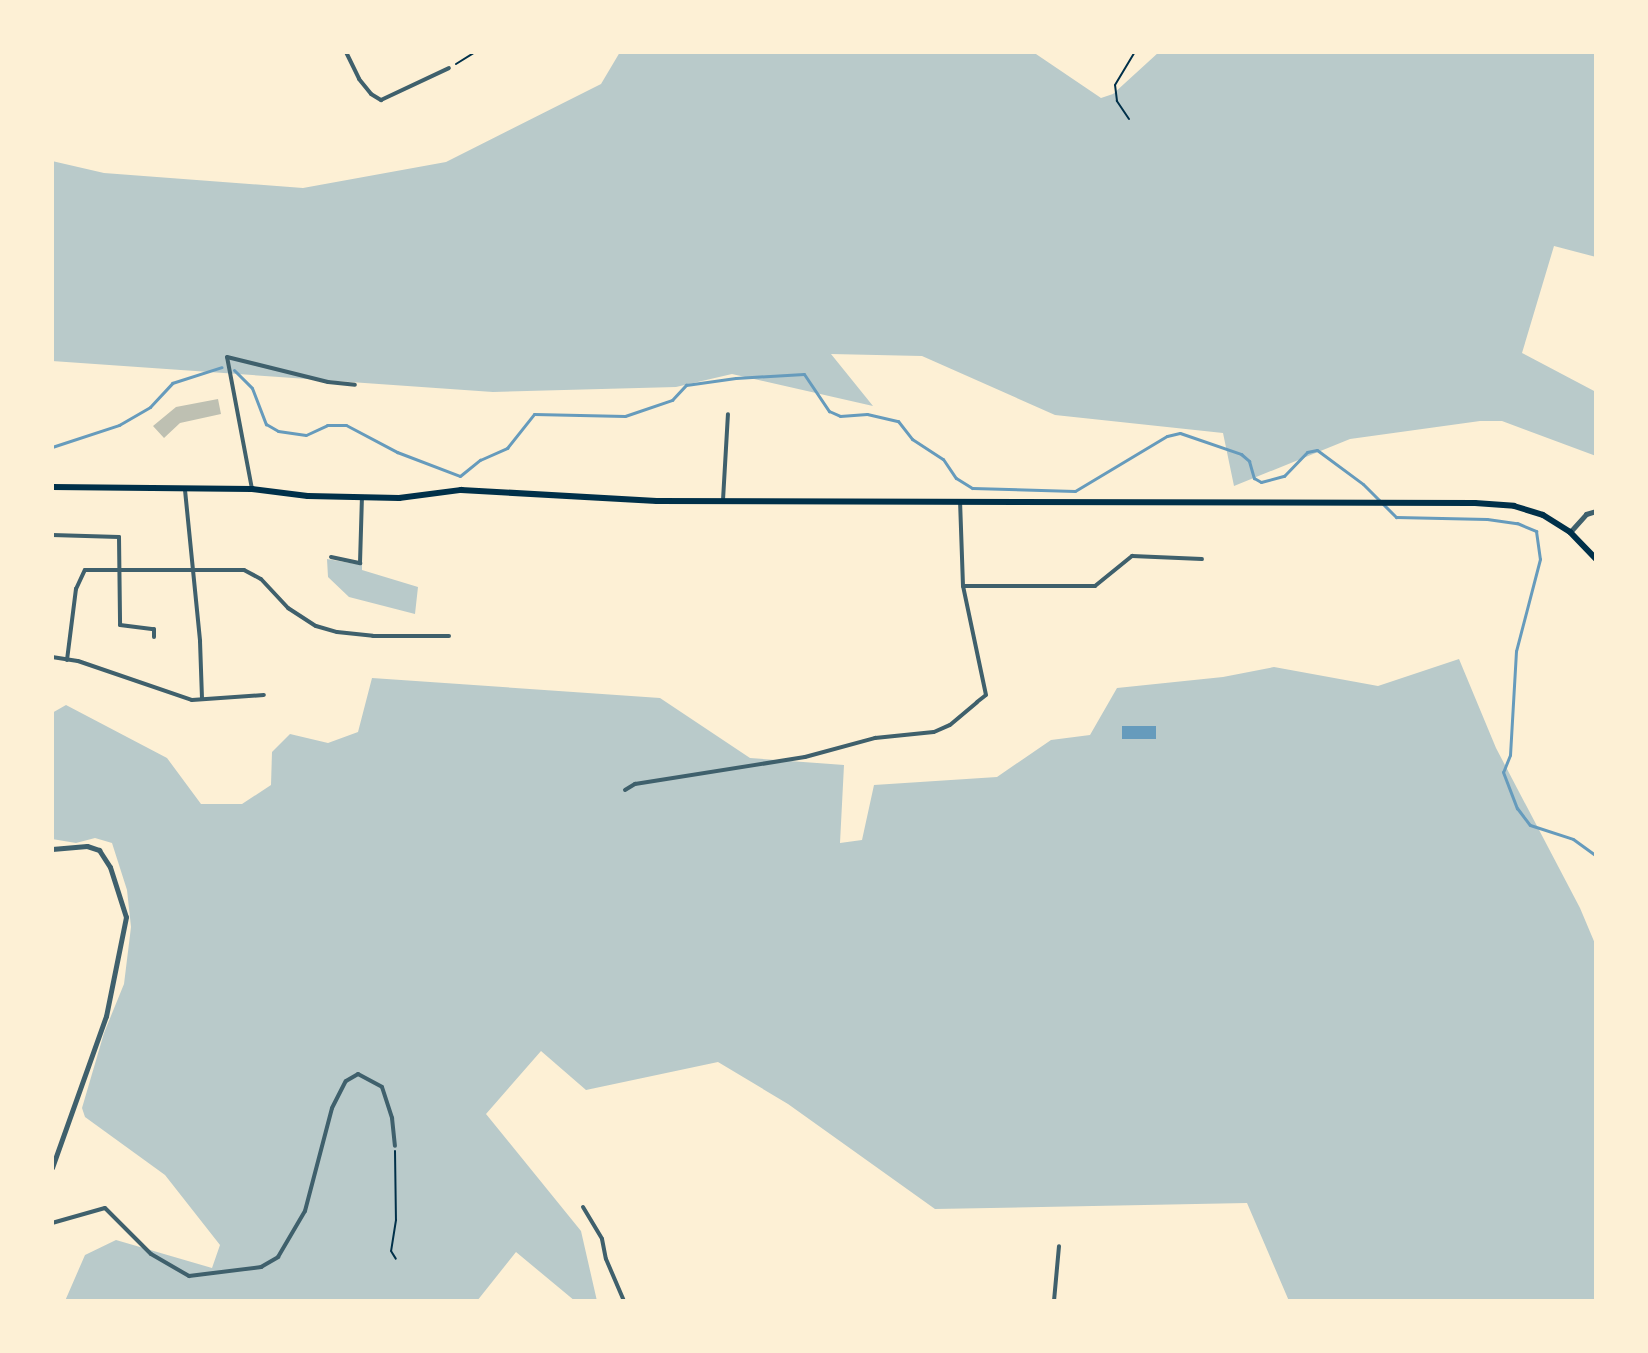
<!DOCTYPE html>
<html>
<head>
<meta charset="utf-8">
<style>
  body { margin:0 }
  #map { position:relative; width:1648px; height:1353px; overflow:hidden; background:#fdf0d5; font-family:Bitter,serif }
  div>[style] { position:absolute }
  .green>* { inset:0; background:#b9caca }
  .water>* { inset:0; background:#669bbc; transform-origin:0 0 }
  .stream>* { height:3px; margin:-1.5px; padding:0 1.5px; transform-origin:1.5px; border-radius:1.5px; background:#669bbc }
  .building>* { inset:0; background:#bec0b2 }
  .path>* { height:2px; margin:-1px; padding:0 1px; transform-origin:1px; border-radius:1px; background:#003049 }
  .minor>* { height:4px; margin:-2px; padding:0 2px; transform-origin:2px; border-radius:2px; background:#3f606c }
  .tertiary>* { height:5px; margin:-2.5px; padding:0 2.5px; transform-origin:2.5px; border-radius:2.5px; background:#3f606c }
  .secondary>* { height:6px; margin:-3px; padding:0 3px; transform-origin:3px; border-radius:3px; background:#003049 }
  span { translate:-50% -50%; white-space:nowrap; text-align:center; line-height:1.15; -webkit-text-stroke:6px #fdf0d5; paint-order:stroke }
  .frame { position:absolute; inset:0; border:54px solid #fdf0d5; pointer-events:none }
</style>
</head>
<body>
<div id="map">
  <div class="green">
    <div style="clip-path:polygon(620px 52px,1033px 52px,1101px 98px,1113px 94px,1159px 52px,1596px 52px,1596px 257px,1554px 246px,1522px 353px,1596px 392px,1596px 456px,1502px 421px,1480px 421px,1350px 439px,1234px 486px,1223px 433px,1055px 415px,922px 356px,831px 354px,873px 406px,732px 374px,676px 387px,493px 392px,52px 361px,52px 161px,104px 173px,303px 188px,446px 162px,601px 84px)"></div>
    <div style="clip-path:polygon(327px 559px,362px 565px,362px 570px,418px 587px,415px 614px,349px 597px,328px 577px)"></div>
    <div style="clip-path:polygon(1459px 659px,1496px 748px,1580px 908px,1596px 946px,1596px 1301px,1289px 1301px,1247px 1203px,935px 1209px,788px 1104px,718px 1062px,586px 1090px,541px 1051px,486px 1114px,581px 1231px,597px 1301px,575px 1301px,516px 1252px,477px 1301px,65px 1301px,85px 1255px,116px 1240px,212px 1268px,220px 1245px,165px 1175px,85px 1117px,82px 1108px,104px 1033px,124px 984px,131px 927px,127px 890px,112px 843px,95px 838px,76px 843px,52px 839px,52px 713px,66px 705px,167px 758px,201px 804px,242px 804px,271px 785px,272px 752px,290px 734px,328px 743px,358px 732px,372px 678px,660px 698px,750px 758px,844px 765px,840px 843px,862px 840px,874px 785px,997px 777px,1051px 740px,1090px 735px,1117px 688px,1223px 677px,1274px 667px,1378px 686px)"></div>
  </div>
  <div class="water">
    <div style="left:1122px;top:726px;width:34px;height:13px"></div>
  </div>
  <div class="stream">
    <div style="left:234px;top:370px;width:25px;rotate:45deg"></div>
    <div style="left:252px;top:388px;width:39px;rotate:69deg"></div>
    <div style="left:266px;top:424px;width:14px;rotate:30deg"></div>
    <div style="left:278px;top:431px;width:28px;rotate:8deg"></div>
    <div style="left:306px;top:435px;width:23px;rotate:-25deg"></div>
    <div style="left:327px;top:425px;width:19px"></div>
    <div style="left:346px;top:425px;width:58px;rotate:27.9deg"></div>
    <div style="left:397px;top:452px;width:67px;rotate:20.9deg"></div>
    <div style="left:460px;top:476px;width:26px;rotate:-39deg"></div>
    <div style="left:480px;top:460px;width:30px;rotate:-24deg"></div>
    <div style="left:507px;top:448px;width:43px;rotate:-51.5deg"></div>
    <div style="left:534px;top:414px;width:91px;rotate:1.3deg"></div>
    <div style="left:625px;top:416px;width:50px;rotate:-18.8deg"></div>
    <div style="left:672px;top:400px;width:21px;rotate:-47deg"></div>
    <div style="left:686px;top:385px;width:50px;rotate:-8deg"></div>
    <div style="left:736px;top:378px;width:68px;rotate:-3.4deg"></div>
    <div style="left:804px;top:374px;width:45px;rotate:56deg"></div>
    <div style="left:829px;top:411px;width:12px;rotate:24deg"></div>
    <div style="left:840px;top:416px;width:27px;rotate:-4deg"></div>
    <div style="left:867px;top:414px;width:32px;rotate:13deg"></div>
    <div style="left:898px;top:421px;width:23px;rotate:52deg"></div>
    <div style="left:912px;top:439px;width:37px;rotate:33deg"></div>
    <div style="left:943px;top:459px;width:23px;rotate:56deg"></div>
    <div style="left:956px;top:478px;width:19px;rotate:32deg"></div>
    <div style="left:972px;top:488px;width:103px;rotate:1.7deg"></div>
    <div style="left:1075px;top:491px;width:107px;rotate:-30.9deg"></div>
    <div style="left:1167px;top:436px;width:13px;rotate:-13deg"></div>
    <div style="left:1180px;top:433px;width:65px;rotate:19deg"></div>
    <div style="left:1241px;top:454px;width:11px;rotate:41deg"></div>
    <div style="left:1249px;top:461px;width:18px;rotate:74deg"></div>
    <div style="left:1254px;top:478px;width:8px;rotate:30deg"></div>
    <div style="left:1261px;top:482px;width:24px;rotate:-15deg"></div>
    <div style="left:1284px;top:476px;width:33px;rotate:-46deg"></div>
    <div style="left:1307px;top:452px;width:10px;rotate:-11deg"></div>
    <div style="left:1317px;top:450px;width:57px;rotate:36.5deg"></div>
    <div style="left:1363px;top:484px;width:47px;rotate:45deg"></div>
    <div style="left:1396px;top:517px;width:91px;rotate:1.3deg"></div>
    <div style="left:1487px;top:519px;width:30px;rotate:8deg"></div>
    <div style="left:1517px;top:523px;width:21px;rotate:23deg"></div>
    <div style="left:1536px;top:531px;width:28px;rotate:82deg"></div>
    <div style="left:1540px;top:559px;width:95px;rotate:104.6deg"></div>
    <div style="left:1516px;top:651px;width:104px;rotate:93.3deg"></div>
    <div style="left:1510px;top:755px;width:18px;rotate:112deg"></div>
    <div style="left:1503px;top:772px;width:39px;rotate:69deg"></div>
    <div style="left:1517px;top:808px;width:21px;rotate:53deg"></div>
    <div style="left:1530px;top:825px;width:45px;rotate:18deg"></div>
    <div style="left:1573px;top:839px;width:29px;rotate:36deg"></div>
    <div style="left:52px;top:447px;width:71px;rotate:-18.2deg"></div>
    <div style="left:119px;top:425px;width:36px;rotate:-30deg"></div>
    <div style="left:150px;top:407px;width:33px;rotate:-47deg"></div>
    <div style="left:172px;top:383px;width:52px;rotate:-17.7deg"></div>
  </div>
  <div class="building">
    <div style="clip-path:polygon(218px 399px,221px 414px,180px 423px,164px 438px,153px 426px,176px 407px)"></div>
  </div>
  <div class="path">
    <div style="left:456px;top:64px;width:22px;rotate:-32deg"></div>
    <div style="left:1129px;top:119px;width:22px;rotate:-124deg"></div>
    <div style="left:1117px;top:101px;width:16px;rotate:-97deg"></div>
    <div style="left:1115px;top:85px;width:39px;rotate:-59deg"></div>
    <div style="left:395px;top:1151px;width:69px;rotate:89.2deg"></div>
    <div style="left:396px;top:1220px;width:31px;rotate:99deg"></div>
    <div style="left:391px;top:1251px;width:9px;rotate:58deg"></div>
  </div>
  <div class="minor">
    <div style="left:346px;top:52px;width:30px;rotate:64deg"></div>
    <div style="left:359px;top:79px;width:19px;rotate:51deg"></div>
    <div style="left:371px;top:94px;width:12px;rotate:31deg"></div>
    <div style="left:381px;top:100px;width:75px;rotate:-25.2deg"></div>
    <div style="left:252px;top:489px;width:134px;rotate:-100.7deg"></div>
    <div style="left:227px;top:357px;width:104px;rotate:13.9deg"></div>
    <div style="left:328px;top:382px;width:27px;rotate:6deg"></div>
    <div style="left:185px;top:490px;width:152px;rotate:84.3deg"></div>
    <div style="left:200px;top:641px;width:58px;rotate:88deg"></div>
    <div style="left:723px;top:500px;width:86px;rotate:-86.7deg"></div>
    <div style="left:52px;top:535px;width:67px;rotate:1.7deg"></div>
    <div style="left:119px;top:537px;width:88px;rotate:89.3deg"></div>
    <div style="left:120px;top:625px;width:34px;rotate:7deg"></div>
    <div style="left:154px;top:629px;width:8px;rotate:90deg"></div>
    <div style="left:331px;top:557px;width:30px;rotate:12deg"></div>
    <div style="left:360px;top:563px;width:66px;rotate:-88.3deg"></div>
    <div style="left:963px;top:586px;width:132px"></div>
    <div style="left:1095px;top:586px;width:48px;rotate:-39deg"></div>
    <div style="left:1132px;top:556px;width:70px;rotate:2.5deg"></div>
    <div style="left:52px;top:657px;width:26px;rotate:9deg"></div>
    <div style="left:78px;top:661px;width:120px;rotate:18.9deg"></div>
    <div style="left:192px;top:700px;width:72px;rotate:-4deg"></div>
    <div style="left:67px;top:660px;width:72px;rotate:-82.8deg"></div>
    <div style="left:76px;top:589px;width:21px;rotate:-65deg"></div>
    <div style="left:85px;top:570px;width:159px"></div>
    <div style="left:244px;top:570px;width:19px;rotate:28deg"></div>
    <div style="left:261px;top:579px;width:40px;rotate:47deg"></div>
    <div style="left:288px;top:608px;width:33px;rotate:33deg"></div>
    <div style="left:316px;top:626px;width:22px;rotate:16deg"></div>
    <div style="left:337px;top:632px;width:36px;rotate:6deg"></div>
    <div style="left:373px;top:636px;width:76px"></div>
    <div style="left:625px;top:790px;width:12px;rotate:-31deg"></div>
    <div style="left:635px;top:784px;width:172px;rotate:-9deg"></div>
    <div style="left:805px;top:757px;width:73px;rotate:-15.2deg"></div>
    <div style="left:875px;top:738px;width:59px;rotate:-5.8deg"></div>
    <div style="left:934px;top:732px;width:17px;rotate:-24deg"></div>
    <div style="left:950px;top:725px;width:35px;rotate:-40deg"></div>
    <div style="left:977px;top:702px;width:11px;rotate:-38deg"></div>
    <div style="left:986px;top:695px;width:111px;rotate:-101.9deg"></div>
    <div style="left:963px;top:586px;width:85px;rotate:-92deg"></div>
    <div style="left:583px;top:1207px;width:37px;rotate:59deg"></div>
    <div style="left:602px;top:1239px;width:20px;rotate:79deg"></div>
    <div style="left:606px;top:1259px;width:46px;rotate:66.8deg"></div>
    <div style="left:52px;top:1223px;width:55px;rotate:-15.8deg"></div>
    <div style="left:105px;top:1208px;width:65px;rotate:45deg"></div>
    <div style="left:151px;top:1254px;width:44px;rotate:30.1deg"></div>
    <div style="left:189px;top:1276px;width:73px;rotate:-7.1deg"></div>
    <div style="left:261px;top:1267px;width:20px;rotate:-30deg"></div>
    <div style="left:278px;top:1257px;width:53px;rotate:-59.6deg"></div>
    <div style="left:305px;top:1211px;width:106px;rotate:-75.3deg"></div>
    <div style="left:332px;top:1108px;width:30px;rotate:-63deg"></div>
    <div style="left:346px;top:1081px;width:14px;rotate:-30deg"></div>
    <div style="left:358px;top:1074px;width:27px;rotate:28deg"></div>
    <div style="left:382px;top:1087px;width:33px;rotate:72deg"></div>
    <div style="left:392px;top:1118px;width:28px;rotate:84deg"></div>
    <div style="left:1054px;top:1301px;width:55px;rotate:-84.8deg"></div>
  </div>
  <div class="tertiary">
    <div style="left:1570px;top:532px;width:24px;rotate:-48deg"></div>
    <div style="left:1586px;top:514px;width:10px;rotate:-17deg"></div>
    <div style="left:52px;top:849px;width:35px;rotate:-5deg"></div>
    <div style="left:87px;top:846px;width:13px;rotate:18deg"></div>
    <div style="left:99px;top:850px;width:20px;rotate:57deg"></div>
    <div style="left:110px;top:867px;width:52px;rotate:72.3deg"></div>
    <div style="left:126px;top:917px;width:101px;rotate:101.4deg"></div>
    <div style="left:106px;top:1016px;width:161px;rotate:109.6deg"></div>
  </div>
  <div class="secondary">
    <div style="left:52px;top:487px;width:200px;rotate:0.6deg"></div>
    <div style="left:252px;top:489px;width:56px;rotate:7.1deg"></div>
    <div style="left:308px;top:496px;width:91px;rotate:1.3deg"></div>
    <div style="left:399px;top:498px;width:63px;rotate:-7.4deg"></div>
    <div style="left:461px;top:490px;width:196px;rotate:3.2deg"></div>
    <div style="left:657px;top:501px;width:818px;rotate:0.14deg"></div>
    <div style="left:1475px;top:503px;width:39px;rotate:4deg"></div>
    <div style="left:1514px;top:506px;width:30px;rotate:17deg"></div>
    <div style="left:1543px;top:515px;width:32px;rotate:32deg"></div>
    <div style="left:1570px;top:532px;width:37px;rotate:46deg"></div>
  </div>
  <div class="frame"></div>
</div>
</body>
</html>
